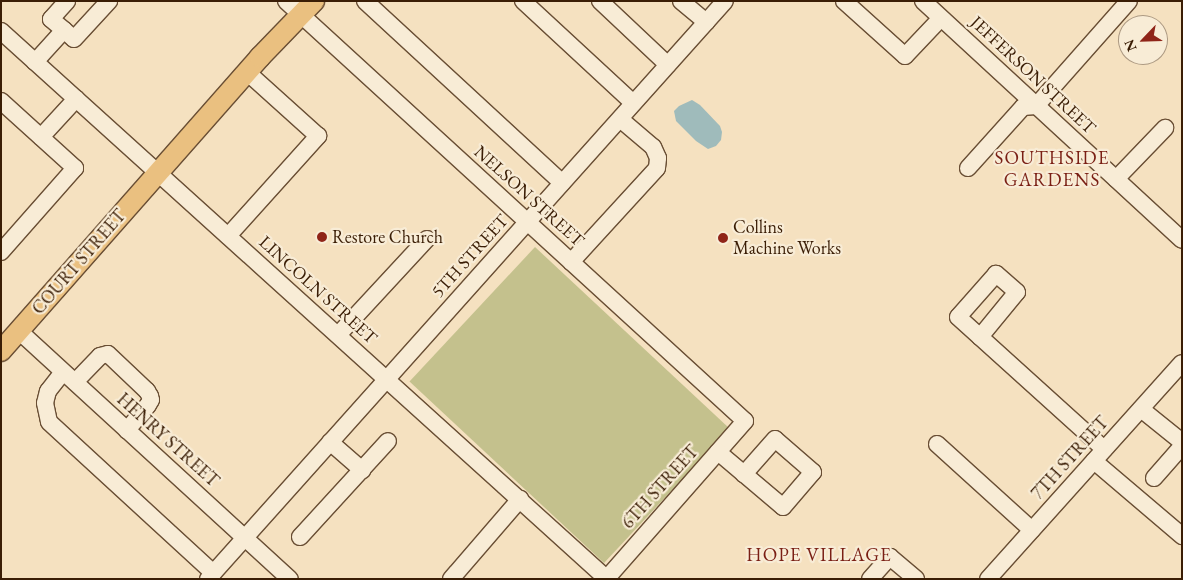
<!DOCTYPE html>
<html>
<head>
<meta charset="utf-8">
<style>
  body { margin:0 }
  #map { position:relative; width:1183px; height:580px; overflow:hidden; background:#f5e1c0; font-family:"EB Garamond",serif }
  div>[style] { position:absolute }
  .green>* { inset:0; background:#c4c18d; transform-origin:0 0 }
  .water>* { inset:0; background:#9fbbbb }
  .roads { filter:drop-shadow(1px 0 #694e34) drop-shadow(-1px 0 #694e34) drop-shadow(0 1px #694e34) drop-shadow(0 -1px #694e34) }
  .minor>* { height:16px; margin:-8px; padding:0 8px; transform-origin:8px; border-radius:8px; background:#f8ecd6 }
  .major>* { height:20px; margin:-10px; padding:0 10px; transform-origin:10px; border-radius:10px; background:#eac080 }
  .dots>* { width:14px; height:14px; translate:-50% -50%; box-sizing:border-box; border:2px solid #f8ecd6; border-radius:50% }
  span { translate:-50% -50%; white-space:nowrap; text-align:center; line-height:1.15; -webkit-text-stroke:4.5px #f8ecd6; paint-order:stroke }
  .street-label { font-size:18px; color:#3a1d05 }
  .poi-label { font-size:18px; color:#3a1d05 }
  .left { translate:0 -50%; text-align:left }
  .neighbourhood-label { font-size:19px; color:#7a1f14; letter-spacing:1px }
  .frame { position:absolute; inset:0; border:2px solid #3a1d05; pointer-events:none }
  .north { position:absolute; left:1118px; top:15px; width:50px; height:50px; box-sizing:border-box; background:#f8ecd6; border:1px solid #ac9982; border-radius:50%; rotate:246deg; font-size:14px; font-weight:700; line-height:20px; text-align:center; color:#3a1d05 }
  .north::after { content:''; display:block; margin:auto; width:18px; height:22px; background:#8f2418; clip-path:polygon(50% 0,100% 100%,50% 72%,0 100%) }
</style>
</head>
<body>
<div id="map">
  <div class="green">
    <div style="left:535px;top:247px;width:266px;height:184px;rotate:43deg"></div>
  </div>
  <div class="water">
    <div style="clip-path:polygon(692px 100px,700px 105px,720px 126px,722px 132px,721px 140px,716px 146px,708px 149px,696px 141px,676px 121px,674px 111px,679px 106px)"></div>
  </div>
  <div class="roads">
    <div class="minor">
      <div style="left:286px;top:1px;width:622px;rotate:42.46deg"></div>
      <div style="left:745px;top:421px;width:210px;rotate:131.3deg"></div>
      <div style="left:365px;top:1px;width:268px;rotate:42.7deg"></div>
      <div style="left:523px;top:1px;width:150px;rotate:42.8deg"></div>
      <div style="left:600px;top:1px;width:93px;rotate:43.3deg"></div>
      <div style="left:681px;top:1px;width:33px;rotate:40deg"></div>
      <div style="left:844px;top:1px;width:82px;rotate:42deg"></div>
      <div style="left:905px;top:56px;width:52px;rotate:-46.5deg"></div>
      <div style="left:923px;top:1px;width:352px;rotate:42.7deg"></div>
      <div style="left:64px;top:30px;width:17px;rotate:-140deg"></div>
      <div style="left:51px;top:19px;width:24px;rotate:-48deg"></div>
      <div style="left:1px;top:31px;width:817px;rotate:42.12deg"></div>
      <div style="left:35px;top:62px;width:43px;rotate:-47.8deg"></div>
      <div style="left:64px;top:30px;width:13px;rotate:42deg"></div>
      <div style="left:74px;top:39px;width:52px;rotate:-47.4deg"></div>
      <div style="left:1px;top:101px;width:100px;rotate:42.2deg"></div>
      <div style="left:75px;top:168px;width:112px;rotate:131.4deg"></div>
      <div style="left:41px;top:137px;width:52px;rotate:-47.4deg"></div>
      <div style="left:968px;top:168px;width:82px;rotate:-48deg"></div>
      <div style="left:1023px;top:107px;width:13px;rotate:-4deg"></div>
      <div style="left:1036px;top:106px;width:140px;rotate:-48.5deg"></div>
      <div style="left:1116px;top:179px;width:71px;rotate:-46.1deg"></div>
      <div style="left:228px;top:236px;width:135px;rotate:-48deg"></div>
      <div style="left:318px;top:136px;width:96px;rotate:-138deg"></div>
      <div style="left:571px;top:262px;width:127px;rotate:-47.5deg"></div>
      <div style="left:657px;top:168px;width:10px;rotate:-84deg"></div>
      <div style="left:658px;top:158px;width:12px;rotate:-114deg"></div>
      <div style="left:653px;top:147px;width:43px;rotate:-139.7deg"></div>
      <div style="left:19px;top:331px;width:367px;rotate:42.5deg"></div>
      <div style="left:338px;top:335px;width:131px;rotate:-47.2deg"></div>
      <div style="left:980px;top:337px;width:58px;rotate:-50.6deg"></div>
      <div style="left:1017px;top:292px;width:28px;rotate:-139deg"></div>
      <div style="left:996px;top:274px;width:57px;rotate:131.5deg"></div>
      <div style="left:958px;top:317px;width:197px;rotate:42.1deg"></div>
      <div style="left:63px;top:372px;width:24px;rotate:128deg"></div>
      <div style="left:48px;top:391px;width:12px;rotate:104deg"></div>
      <div style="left:45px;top:403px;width:19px;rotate:78deg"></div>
      <div style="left:49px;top:422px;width:223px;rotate:42.6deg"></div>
      <div style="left:75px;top:382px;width:36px;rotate:-46deg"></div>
      <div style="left:100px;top:356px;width:8px;rotate:-14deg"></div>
      <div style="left:108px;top:354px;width:54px;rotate:43.5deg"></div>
      <div style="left:147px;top:391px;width:6px;rotate:59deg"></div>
      <div style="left:150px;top:396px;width:4px;rotate:76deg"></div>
      <div style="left:151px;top:400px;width:6px;rotate:121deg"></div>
      <div style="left:148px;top:405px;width:33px;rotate:130deg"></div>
      <div style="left:1141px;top:409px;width:53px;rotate:38.8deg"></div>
      <div style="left:330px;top:442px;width:43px;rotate:41.2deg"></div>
      <div style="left:937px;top:444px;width:128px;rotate:42.2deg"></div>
      <div style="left:718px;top:452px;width:85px;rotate:40.2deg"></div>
      <div style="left:783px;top:507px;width:46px;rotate:-49.4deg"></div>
      <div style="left:813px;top:472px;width:50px;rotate:-139deg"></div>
      <div style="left:775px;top:439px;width:47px;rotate:131.5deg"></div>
      <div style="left:1094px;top:461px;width:116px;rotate:40.4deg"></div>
      <div style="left:1154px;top:478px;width:43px;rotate:-48.8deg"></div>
      <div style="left:300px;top:537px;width:130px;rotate:-47.5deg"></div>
      <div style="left:208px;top:579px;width:775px;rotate:-48.19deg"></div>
      <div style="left:451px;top:579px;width:106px;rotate:-49.2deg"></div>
      <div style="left:870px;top:579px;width:30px;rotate:-48deg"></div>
      <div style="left:890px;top:557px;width:34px;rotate:40deg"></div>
      <div style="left:988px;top:579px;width:290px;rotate:-48.1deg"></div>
    </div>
    <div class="major">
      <div style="left:1px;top:351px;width:392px;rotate:-48.6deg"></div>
      <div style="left:260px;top:57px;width:78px;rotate:-46deg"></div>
    </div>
  </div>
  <div class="dots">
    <div style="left:322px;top:237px;background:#8f2418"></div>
    <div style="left:723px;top:238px;background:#8f2418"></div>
  </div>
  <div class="street-label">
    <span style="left:1033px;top:75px;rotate:43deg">JEFFERSON STREET</span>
    <span style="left:529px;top:196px;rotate:42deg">NELSON STREET</span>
    <span style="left:470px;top:256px;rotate:-48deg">5TH STREET</span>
    <span style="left:79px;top:262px;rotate:-49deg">COURT STREET</span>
    <span style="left:318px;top:290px;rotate:42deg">LINCOLN STREET</span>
    <span style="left:168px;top:440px;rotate:42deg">HENRY STREET</span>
    <span style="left:1070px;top:458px;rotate:-48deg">7TH STREET</span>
    <span style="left:660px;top:487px;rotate:-48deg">6TH STREET</span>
  </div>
  <div class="poi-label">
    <span class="left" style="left:733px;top:238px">Collins<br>Machine Works</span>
    <span class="left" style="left:332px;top:237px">Restore Church</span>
  </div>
  <div class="neighbourhood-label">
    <span style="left:1052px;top:169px">SOUTHSIDE<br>GARDENS</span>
    <span style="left:819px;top:555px">HOPE VILLAGE</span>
  </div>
  <div class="frame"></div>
  <div class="north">N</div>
</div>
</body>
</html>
